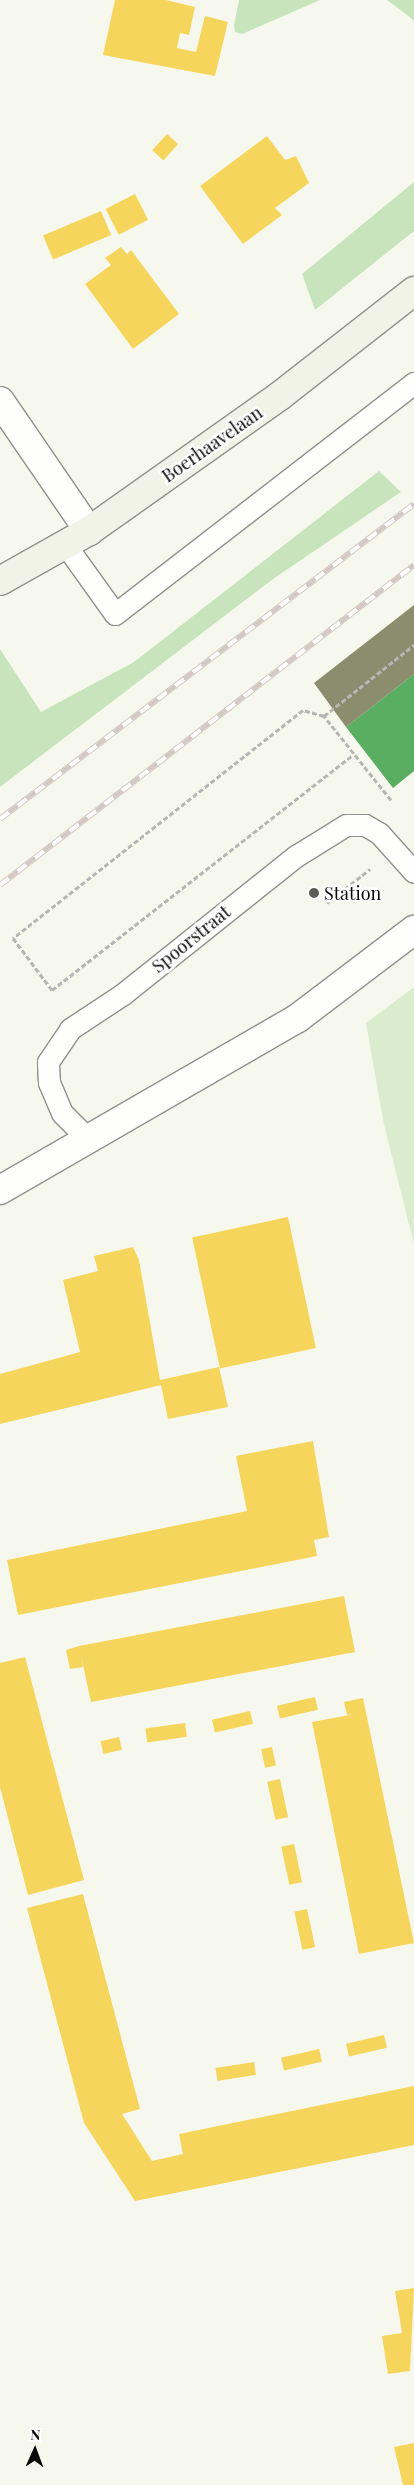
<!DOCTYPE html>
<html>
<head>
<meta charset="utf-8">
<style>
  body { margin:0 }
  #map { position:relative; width:414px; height:2485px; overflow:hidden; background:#f7f8ed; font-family:"Playfair Display",serif }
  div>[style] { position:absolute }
  .green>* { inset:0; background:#d9edce }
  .forest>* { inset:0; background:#c7e4bd }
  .homes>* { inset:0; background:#f6d55c; transform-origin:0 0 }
  .public>* { inset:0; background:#5aae61 }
  .industry>* { inset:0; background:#8c8c6e }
  .path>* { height:3px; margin-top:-1.5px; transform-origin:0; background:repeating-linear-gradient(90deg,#b6b6b4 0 5px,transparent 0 7.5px) }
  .roads { filter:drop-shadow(1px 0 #90918c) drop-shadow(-1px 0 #90918c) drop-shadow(0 1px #90918c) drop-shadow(0 -1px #90918c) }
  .lane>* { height:21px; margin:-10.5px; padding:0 10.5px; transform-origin:10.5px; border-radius:10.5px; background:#fefefc }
  .street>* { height:28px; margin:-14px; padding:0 14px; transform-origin:14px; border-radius:14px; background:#fefefc }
  .secondary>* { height:28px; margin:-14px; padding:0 14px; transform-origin:14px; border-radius:14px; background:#f1f3e7 }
  .rail>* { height:5.5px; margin-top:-2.75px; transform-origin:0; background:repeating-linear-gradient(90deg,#fff 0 11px,#d3c8c3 0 22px); box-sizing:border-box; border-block:1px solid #d3c8c3 }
  .dots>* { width:14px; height:14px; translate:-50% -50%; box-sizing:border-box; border:2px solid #fff; border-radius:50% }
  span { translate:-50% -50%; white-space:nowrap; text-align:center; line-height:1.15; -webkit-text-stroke:5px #fff; paint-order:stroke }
  .street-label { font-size:18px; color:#090909 }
  .poi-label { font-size:18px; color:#090909 }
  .left { translate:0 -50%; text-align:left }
  .north { position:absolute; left:10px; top:2425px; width:50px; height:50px; -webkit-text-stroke:4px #fff; paint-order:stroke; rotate:2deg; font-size:14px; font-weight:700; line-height:20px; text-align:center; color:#090909 }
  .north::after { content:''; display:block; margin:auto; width:18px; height:22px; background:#090909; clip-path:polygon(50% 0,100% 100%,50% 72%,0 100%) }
</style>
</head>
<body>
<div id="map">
  <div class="green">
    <div style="clip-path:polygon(414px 987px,414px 1244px,384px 1125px,366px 1023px)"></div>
  </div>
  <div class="forest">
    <div style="clip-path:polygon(239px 0,320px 0,242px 34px,235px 32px,234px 25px)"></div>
    <div style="clip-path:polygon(387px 0,414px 0,414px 21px,406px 14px)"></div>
    <div style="clip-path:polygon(414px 182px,414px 231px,315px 310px,302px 274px)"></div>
    <div style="clip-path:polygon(379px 471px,401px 492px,273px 579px,0 787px,0 649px,41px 712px,134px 662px)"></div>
  </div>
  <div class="homes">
    <div style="clip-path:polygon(115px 0,166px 0,195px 7px,189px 35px,180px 33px,177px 48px,196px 52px,205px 16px,228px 22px,215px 76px,103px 55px)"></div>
    <div style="left:167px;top:134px;width:15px;height:22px;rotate:42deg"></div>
    <div style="clip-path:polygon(267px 136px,285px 160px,296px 156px,309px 183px,275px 208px,282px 215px,243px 244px,200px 186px)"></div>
    <div style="left:135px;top:194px;width:29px;height:33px;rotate:63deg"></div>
    <div style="left:101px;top:211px;width:26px;height:63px;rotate:67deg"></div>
    <div style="clip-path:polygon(121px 247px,127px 254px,131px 250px,179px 314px,133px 349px,85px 284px,111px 265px,105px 258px)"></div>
    <div style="left:288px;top:1217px;width:134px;height:98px;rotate:78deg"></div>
    <div style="clip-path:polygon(133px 1247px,139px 1260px,160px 1380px,219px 1367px,228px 1407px,168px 1419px,161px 1385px,0 1424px,0 1374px,80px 1352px,63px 1280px,98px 1271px,94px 1256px)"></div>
    <div style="clip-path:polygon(313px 1441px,329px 1537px,314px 1540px,317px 1556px,18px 1615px,7px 1560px,247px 1511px,236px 1456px)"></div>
    <div style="clip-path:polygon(344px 1596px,355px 1652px,91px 1702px,81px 1656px,83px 1667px,70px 1669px,66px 1650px,79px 1646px)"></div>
    <div style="clip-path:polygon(25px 1657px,84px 1880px,28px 1895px,0 1787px,0 1663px)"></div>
    <div style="left:315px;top:1697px;width:13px;height:39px;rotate:77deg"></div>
    <div style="clip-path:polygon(363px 1698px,414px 1943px,359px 1954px,312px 1722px,355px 1714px,347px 1715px,344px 1702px)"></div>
    <div style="left:250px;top:1711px;width:13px;height:39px;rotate:77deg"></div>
    <div style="left:185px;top:1723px;width:14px;height:40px;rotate:82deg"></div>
    <div style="left:119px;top:1737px;width:13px;height:19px;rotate:77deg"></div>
    <div style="left:272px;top:1747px;width:19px;height:11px;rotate:78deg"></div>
    <div style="left:280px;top:1779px;width:39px;height:13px;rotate:78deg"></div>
    <div style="left:294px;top:1844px;width:39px;height:13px;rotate:78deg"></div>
    <div style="clip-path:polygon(83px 1894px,140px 2109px,122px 2114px,152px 2161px,183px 2154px,179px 2134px,414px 2086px,414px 2145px,135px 2201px,84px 2123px,27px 1908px)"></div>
    <div style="left:307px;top:1909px;width:39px;height:13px;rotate:78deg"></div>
    <div style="left:384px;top:2035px;width:13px;height:39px;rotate:77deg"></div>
    <div style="left:319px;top:2049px;width:13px;height:39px;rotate:77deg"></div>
    <div style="left:254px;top:2062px;width:13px;height:39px;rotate:81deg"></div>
    <div style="clip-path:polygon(414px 2288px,410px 2371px,388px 2374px,382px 2336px,402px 2333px,395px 2291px)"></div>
    <div style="clip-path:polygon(414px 2443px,414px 2485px,403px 2485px,394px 2447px)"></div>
  </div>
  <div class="public">
    <div style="clip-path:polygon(414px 674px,414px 771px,393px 788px,346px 727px)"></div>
  </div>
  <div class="industry">
    <div style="clip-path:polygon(414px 605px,414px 674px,346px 727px,314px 683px)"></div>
  </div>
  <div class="path">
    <div style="left:324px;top:716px;width:22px;rotate:-164deg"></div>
    <div style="left:303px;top:710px;width:369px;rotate:141.8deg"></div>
    <div style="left:13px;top:938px;width:65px;rotate:53.1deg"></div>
    <div style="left:52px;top:990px;width:382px;rotate:-38deg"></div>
    <div style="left:391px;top:800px;width:107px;rotate:-128.6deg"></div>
    <div style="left:324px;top:716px;width:115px;rotate:-38.3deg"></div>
    <div style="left:327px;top:903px;width:55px;rotate:-38.3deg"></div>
  </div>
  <div class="roads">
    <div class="lane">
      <div style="left:67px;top:547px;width:82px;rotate:54.4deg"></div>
      <div style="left:115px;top:614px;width:378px;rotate:-37.7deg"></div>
      <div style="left:87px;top:1138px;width:35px;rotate:-135deg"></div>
      <div style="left:62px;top:1113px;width:33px;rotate:-113deg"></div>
      <div style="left:49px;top:1083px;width:21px;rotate:-93deg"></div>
      <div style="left:48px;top:1062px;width:40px;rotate:-56deg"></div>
      <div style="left:70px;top:1029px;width:64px;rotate:-33.4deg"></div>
      <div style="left:123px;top:994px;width:221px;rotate:-38.6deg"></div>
      <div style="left:296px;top:856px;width:59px;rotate:-31.8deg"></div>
      <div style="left:346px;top:825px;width:19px"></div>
      <div style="left:365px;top:825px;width:16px;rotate:30deg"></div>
      <div style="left:379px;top:833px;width:52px;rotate:48.1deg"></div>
    </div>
    <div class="street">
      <div style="left:0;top:401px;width:158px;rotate:55.6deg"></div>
      <div style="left:0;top:1190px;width:344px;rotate:-30deg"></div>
      <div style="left:298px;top:1018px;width:146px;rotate:-37.2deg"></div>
    </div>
    <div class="secondary">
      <div style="left:0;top:581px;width:102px;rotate:-29.3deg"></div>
      <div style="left:89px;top:531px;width:235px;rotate:-35.3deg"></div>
      <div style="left:281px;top:395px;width:169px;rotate:-38deg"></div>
    </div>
  </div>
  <div class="rail">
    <div style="left:0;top:819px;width:520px;rotate:-37.27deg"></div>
    <div style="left:0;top:885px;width:523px;rotate:-37.7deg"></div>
  </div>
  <div class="dots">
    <div style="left:314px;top:893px;background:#5c5d59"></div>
  </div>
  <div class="street-label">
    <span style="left:212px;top:444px;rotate:-35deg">Boerhaavelaan</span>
    <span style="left:191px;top:939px;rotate:-39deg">Spoorstraat</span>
  </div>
  <div class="poi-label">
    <span class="left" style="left:324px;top:893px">Station</span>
  </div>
  <div class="north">N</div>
</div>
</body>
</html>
